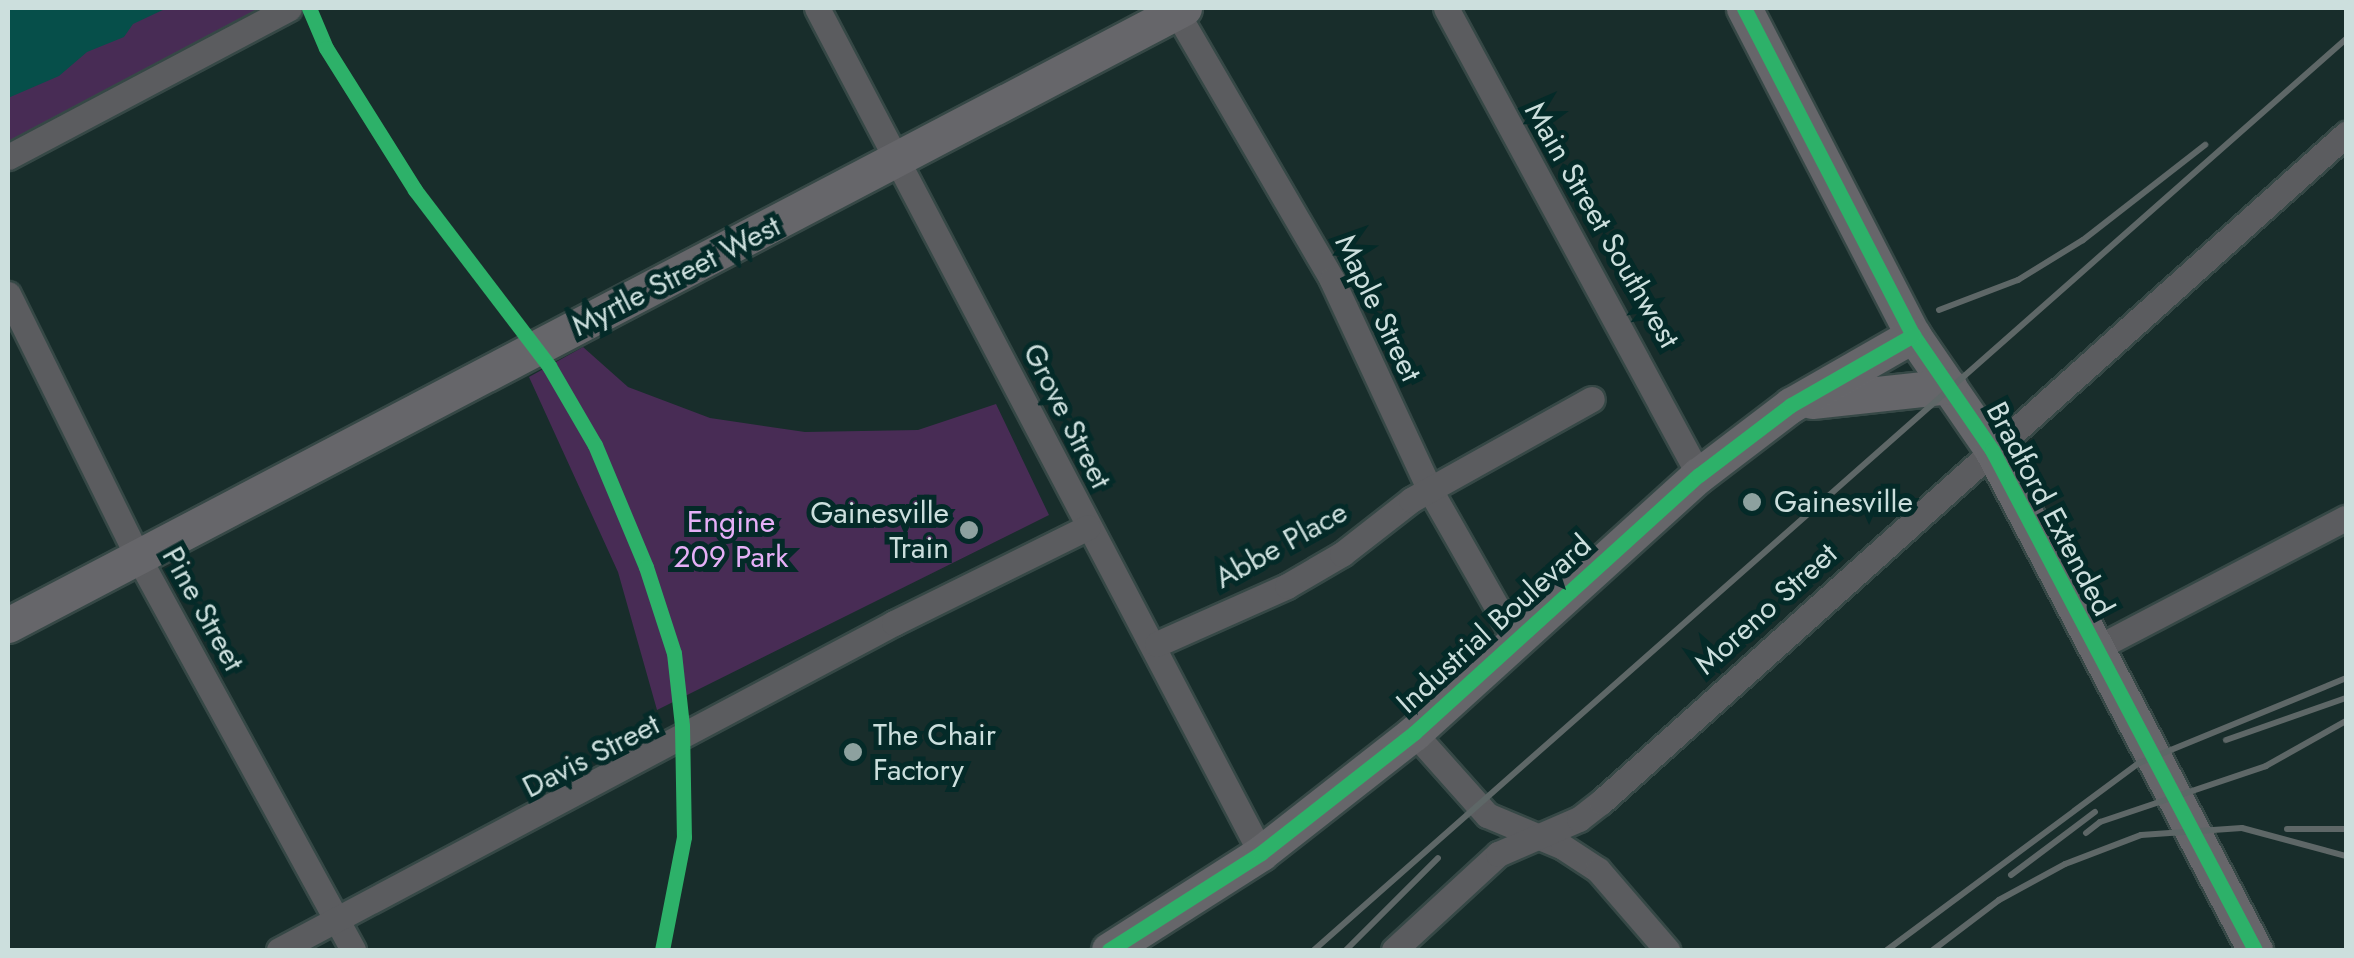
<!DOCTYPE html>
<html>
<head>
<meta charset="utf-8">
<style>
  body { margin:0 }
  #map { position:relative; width:2354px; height:958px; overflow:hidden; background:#182d2b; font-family:Jost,sans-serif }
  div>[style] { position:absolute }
  .green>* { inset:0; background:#482c55 }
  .water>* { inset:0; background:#064f4a }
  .roads { filter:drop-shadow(2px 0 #364846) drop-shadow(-2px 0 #364846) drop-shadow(0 2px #364846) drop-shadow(0 -2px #364846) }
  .street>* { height:25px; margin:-12.5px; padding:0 12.5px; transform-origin:12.5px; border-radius:12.5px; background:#5b5c5f }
  .secondary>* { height:35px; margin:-17.5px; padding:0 17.5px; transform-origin:17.5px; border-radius:17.5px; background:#66666a }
  .rail>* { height:6px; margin:-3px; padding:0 3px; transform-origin:3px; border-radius:3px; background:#5e6767 }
  .cycleway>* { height:15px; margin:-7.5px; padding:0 7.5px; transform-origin:7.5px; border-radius:7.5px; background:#2db169 }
  .dots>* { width:28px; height:28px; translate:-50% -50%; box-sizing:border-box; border:5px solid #042a28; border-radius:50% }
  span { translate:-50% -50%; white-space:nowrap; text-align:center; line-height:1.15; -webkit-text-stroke:10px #042a28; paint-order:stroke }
  .street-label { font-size:30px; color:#ccdfdd }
  .poi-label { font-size:30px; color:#ccdfdd }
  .left { translate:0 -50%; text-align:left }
  .right { translate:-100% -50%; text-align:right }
  .park-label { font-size:30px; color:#e5aff7 }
  .frame { position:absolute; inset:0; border:10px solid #ccdfdd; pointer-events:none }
</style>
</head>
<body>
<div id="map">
  <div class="green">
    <div style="clip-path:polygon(8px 8px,262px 8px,8px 142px)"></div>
    <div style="clip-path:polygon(583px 347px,628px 387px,710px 418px,805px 432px,918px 430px,996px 404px,1049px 515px,657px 710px,618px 572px,529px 377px)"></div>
  </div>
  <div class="water">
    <div style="clip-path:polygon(8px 8px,167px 8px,133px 24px,124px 37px,87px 52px,59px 76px,8px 98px)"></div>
  </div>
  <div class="roads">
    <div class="street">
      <div style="left:817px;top:8px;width:955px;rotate:62.28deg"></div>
      <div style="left:1174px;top:8px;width:315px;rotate:59.8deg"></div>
      <div style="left:1332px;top:280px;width:232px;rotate:65deg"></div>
      <div style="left:1430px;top:490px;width:174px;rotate:60.3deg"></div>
      <div style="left:1446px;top:8px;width:531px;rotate:61.55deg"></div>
      <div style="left:8px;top:157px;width:318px;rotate:-27.9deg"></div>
      <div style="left:8px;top:294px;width:293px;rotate:63.7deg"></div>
      <div style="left:138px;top:557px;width:448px;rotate:61.3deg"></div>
      <div style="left:1157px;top:644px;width:142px;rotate:-24deg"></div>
      <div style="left:1287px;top:586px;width:64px;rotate:-30.2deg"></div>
      <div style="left:1342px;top:554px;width:88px;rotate:-38deg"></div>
      <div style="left:1411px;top:500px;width:207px;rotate:-29.2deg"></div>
      <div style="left:2093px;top:650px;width:285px;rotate:-27.6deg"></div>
      <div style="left:1414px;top:733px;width:110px;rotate:48.3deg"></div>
      <div style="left:1487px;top:815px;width:82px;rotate:22.8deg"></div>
      <div style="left:1563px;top:847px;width:42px;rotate:33.3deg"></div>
      <div style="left:1598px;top:870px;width:106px;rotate:49.2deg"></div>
      <div style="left:279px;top:950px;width:697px;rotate:-28deg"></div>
      <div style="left:894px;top:623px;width:216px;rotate:-26.3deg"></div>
      <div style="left:1394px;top:950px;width:142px;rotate:-42.7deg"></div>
      <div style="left:1498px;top:854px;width:88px;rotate:-23.4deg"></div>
      <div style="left:1579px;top:819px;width:28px;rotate:-38deg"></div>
      <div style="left:1601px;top:802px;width:1001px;rotate:-41.88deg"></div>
    </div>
    <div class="secondary">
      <div style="left:1744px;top:8px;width:368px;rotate:62.7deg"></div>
      <div style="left:1913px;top:335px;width:140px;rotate:55.5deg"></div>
      <div style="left:1992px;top:450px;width:565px;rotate:62.26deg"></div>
      <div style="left:1812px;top:401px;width:138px;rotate:-6.2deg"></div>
      <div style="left:8px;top:625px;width:1328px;rotate:-27.68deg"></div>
      <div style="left:1109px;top:950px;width:180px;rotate:-32.5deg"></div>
      <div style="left:1261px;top:853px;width:194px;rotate:-38.1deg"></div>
      <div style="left:1414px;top:733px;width:384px;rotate:-42.2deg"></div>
      <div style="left:1699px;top:475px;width:116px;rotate:-37.3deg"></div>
      <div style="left:1791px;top:405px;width:141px;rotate:-29.8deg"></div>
    </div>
  </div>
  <div class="rail">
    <div style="left:1939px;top:310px;width:85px;rotate:-20.8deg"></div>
    <div style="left:2018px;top:280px;width:76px;rotate:-31.6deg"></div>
    <div style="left:2083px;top:240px;width:155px;rotate:-37.9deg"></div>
    <div style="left:2226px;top:740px;width:127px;rotate:-19.3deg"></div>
    <div style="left:2287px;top:829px;width:59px"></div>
    <div style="left:2086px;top:833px;width:18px;rotate:-38deg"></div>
    <div style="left:2100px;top:822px;width:175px;rotate:-18.6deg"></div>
    <div style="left:2266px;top:766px;width:92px;rotate:-29.4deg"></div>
    <div style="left:2011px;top:875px;width:105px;rotate:-36.9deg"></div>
    <div style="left:1314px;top:950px;width:1377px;rotate:-41.44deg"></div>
    <div style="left:1346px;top:950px;width:130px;rotate:-45deg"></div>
    <div style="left:1887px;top:950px;width:314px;rotate:-36.6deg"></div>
    <div style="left:2139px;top:763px;width:224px;rotate:-22.3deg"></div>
    <div style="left:1933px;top:950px;width:83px;rotate:-37.1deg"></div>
    <div style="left:1999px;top:900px;width:75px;rotate:-28.6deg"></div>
    <div style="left:2065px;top:864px;width:81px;rotate:-20.9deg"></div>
    <div style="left:2141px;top:835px;width:101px;rotate:-4deg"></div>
    <div style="left:2242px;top:828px;width:108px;rotate:15.1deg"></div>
  </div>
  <div class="cycleway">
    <div style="left:309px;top:8px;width:43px;rotate:67deg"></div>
    <div style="left:326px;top:48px;width:168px;rotate:57.9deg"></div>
    <div style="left:415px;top:190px;width:221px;rotate:52.7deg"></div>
    <div style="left:549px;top:366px;width:91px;rotate:59.8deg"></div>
    <div style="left:595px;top:445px;width:132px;rotate:67.3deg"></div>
    <div style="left:646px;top:567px;width:90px;rotate:72deg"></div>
    <div style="left:674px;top:653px;width:73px;rotate:83.7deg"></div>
    <div style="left:682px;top:726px;width:111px;rotate:89deg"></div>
    <div style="left:684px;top:837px;width:115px;rotate:101deg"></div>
    <div style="left:1744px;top:8px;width:368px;rotate:62.7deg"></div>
    <div style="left:1913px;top:335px;width:140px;rotate:55.5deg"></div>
    <div style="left:1992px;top:450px;width:565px;rotate:62.26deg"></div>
    <div style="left:1109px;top:950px;width:180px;rotate:-32.5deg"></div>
    <div style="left:1261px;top:853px;width:194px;rotate:-38.1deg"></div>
    <div style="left:1414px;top:733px;width:384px;rotate:-42.2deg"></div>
    <div style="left:1699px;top:475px;width:116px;rotate:-37.3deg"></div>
    <div style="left:1791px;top:405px;width:141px;rotate:-29.8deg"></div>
  </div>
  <div class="dots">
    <div style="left:1752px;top:502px;background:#8da19f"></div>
    <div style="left:969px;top:530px;background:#8da19f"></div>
    <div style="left:853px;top:752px;background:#8da19f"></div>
  </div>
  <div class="street-label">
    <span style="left:1602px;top:225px;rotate:60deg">Main Street Southwest</span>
    <span style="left:676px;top:276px;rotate:-27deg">Myrtle Street West</span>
    <span style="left:1378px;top:308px;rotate:64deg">Maple Street</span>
    <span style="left:1067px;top:416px;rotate:63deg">Grove Street</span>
    <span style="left:2050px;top:509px;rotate:62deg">Bradford Extended</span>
    <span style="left:1281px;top:545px;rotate:-29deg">Abbe Place</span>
    <span style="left:203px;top:609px;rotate:61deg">Pine Street</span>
    <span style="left:1766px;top:609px;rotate:-42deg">Moreno Street</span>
    <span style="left:1494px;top:624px;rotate:-42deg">Industrial Boulevard</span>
    <span style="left:591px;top:756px;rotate:-27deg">Davis Street</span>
  </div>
  <div class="poi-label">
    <span class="left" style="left:1774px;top:502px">Gainesville</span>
    <span class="right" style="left:949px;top:530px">Gainesville<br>Train</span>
    <span class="left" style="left:873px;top:752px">The Chair<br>Factory</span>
  </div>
  <div class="park-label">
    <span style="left:731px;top:539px">Engine<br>209 Park</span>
  </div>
  <div class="frame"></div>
</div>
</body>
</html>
